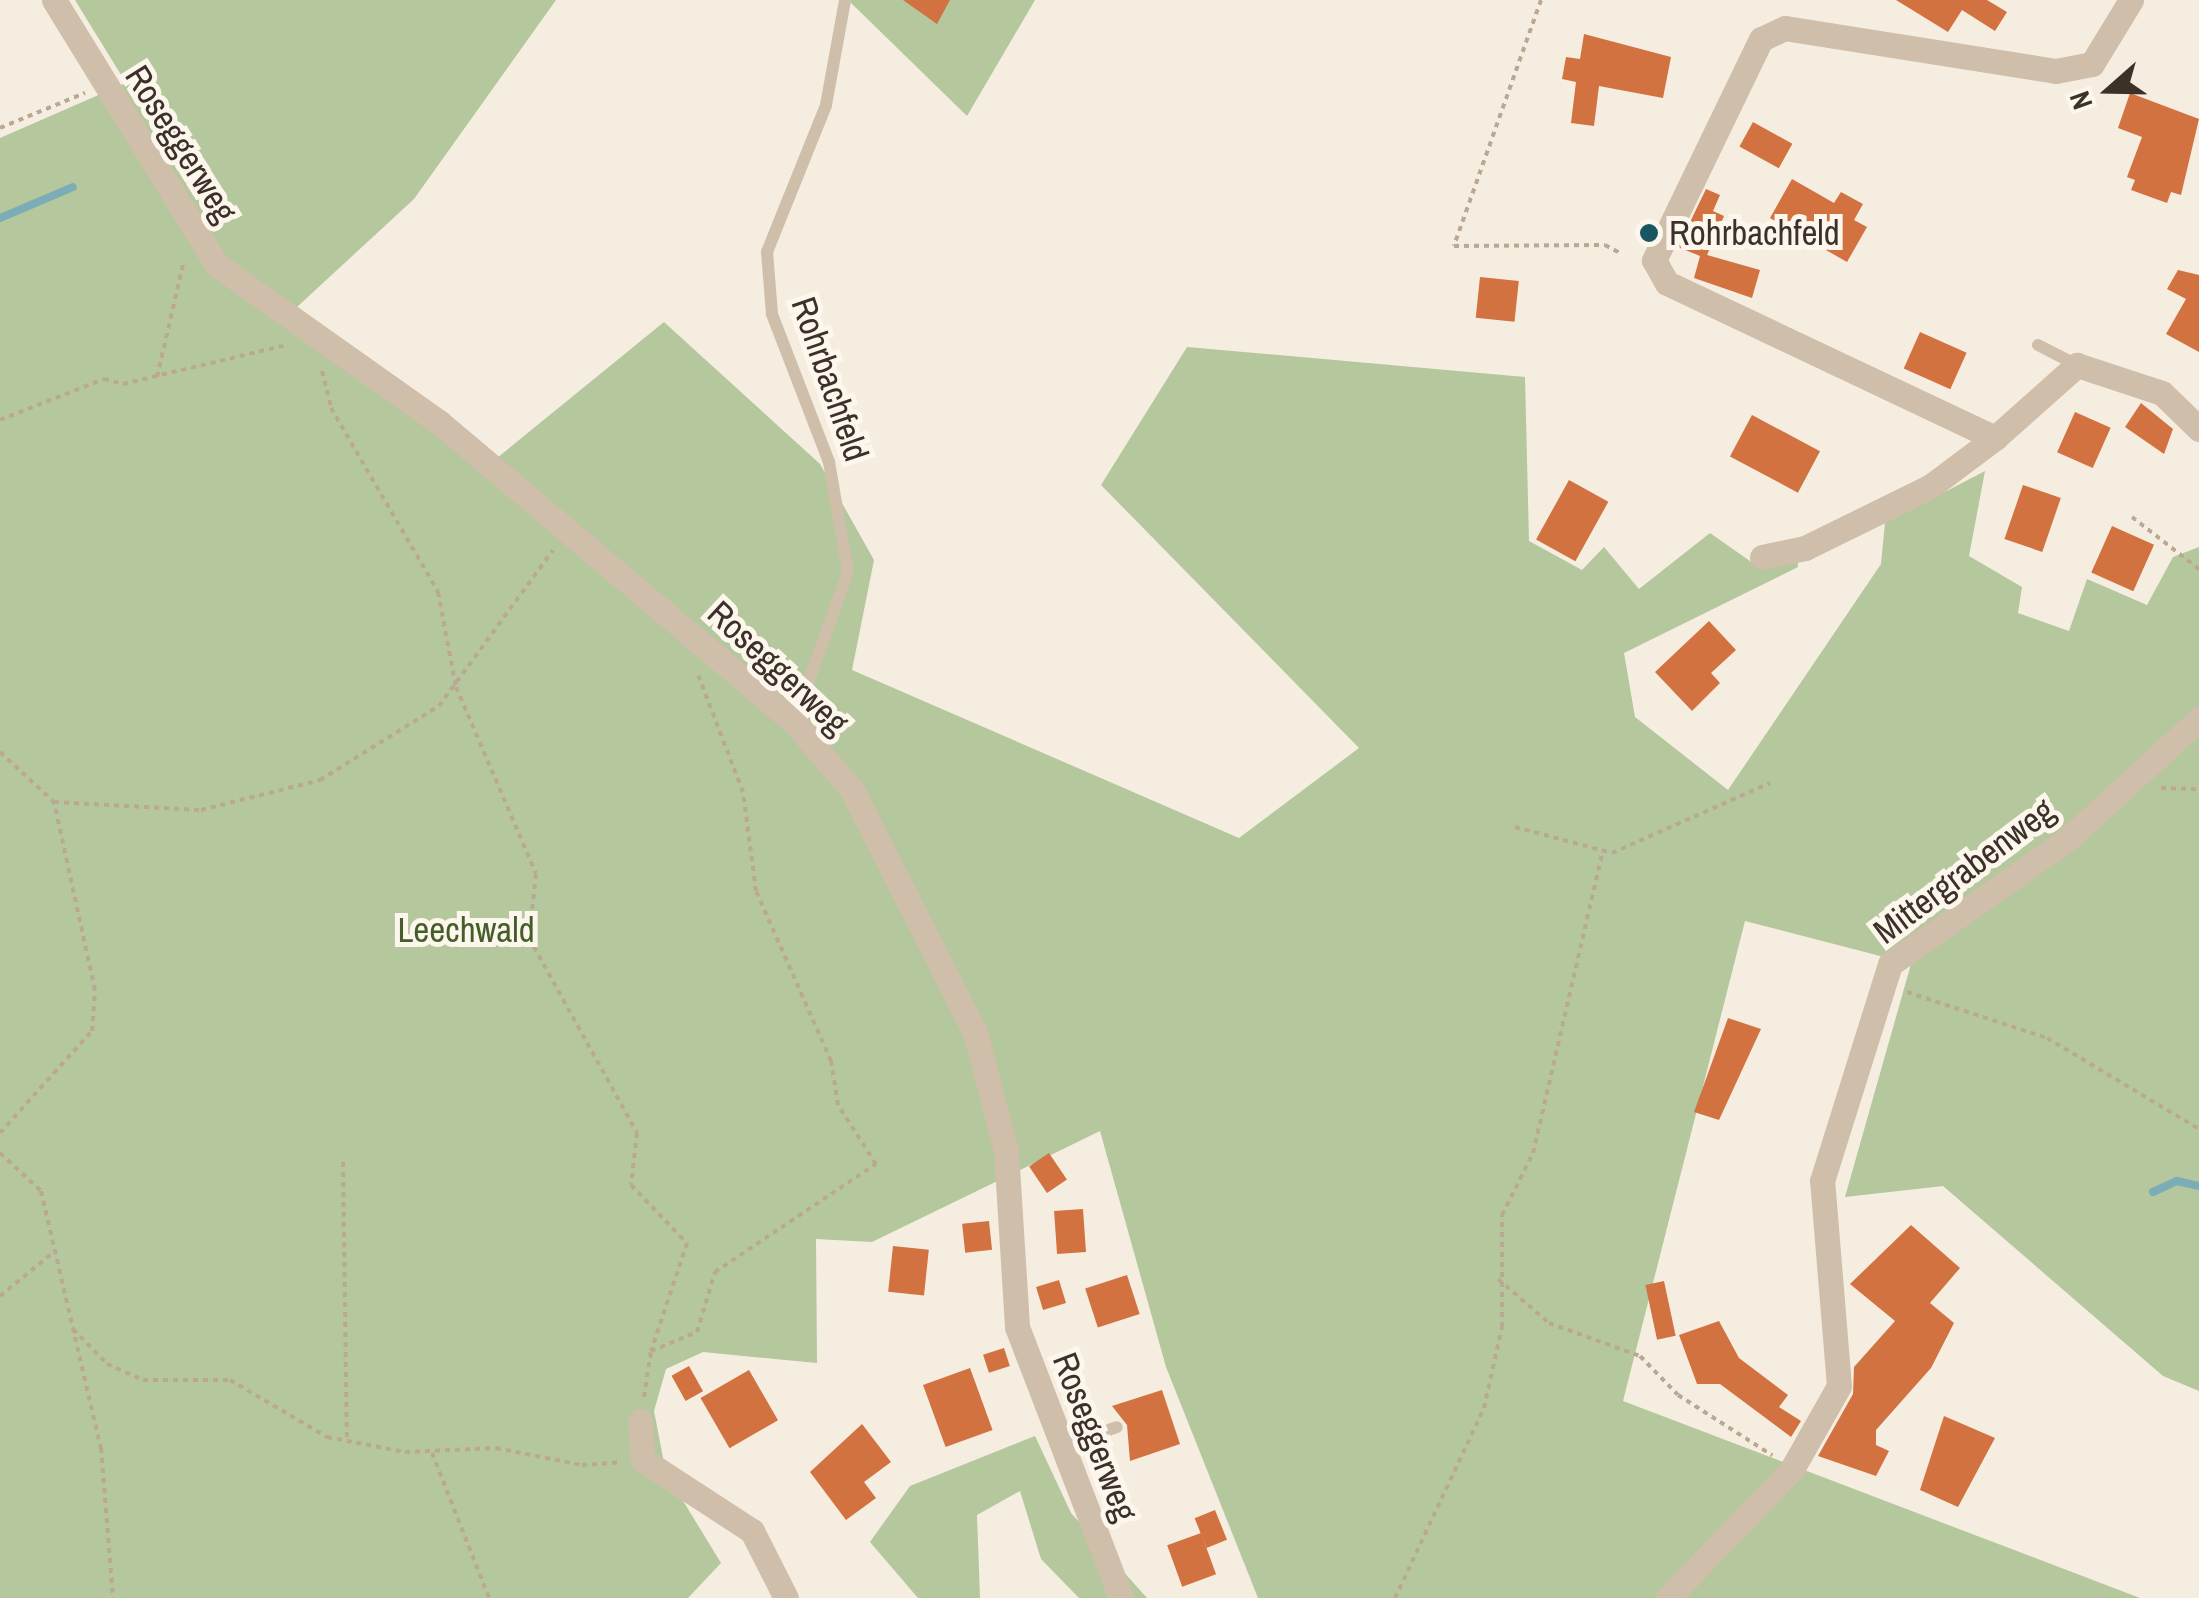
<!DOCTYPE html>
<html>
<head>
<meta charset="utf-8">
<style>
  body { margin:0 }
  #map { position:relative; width:2199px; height:1598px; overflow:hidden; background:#f5eddf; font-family:"Archivo Narrow",sans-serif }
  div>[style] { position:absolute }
  .green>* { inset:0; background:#b4c79d }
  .stream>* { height:8px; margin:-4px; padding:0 4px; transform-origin:4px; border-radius:4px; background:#7aadb6 }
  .building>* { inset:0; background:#d27241; transform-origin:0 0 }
  .path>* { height:4px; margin-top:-2px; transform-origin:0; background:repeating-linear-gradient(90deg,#bba893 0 5px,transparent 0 10px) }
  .service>* { height:12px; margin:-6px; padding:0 6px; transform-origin:6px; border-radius:6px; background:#cfbea9 }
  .minor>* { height:25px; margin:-12.5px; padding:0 12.5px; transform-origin:12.5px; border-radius:12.5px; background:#cfbea9 }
  .dots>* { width:28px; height:28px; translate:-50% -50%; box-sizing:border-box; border:5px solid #fcf6ec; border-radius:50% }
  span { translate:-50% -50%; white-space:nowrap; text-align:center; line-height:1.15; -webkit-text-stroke:10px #fcf6ec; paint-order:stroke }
  .street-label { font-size:35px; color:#3c3129 }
  .poi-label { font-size:35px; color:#3c3129 }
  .left { translate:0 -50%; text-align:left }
  .park-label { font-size:35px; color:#455d2a }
  .north { position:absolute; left:2059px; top:40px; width:100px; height:100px; -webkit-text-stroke:8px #fcf6ec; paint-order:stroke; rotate:250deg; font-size:28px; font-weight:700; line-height:40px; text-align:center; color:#3c3129 }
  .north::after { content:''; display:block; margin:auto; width:35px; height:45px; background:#3c3129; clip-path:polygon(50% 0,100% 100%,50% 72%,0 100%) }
</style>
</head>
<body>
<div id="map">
  <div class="green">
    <div style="clip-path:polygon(75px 0,556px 0,414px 199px,297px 307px,497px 458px,664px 322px,820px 464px,874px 560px,852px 670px,1239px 838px,1359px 748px,1101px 485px,1187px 347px,1525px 377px,1529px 541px,1582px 570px,1604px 547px,1639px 589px,1710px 533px,1757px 566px,1797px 553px,1798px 567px,1624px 653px,1635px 717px,1728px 790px,1881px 564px,1885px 523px,1985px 471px,1969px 556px,2022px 587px,2018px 613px,2069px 631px,2087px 579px,2147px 605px,2173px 557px,2199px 547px,2199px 1391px,2163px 1376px,1943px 1186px,1845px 1197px,1911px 964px,1745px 921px,1623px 1401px,2140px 1598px,1258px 1598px,1166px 1367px,1100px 1131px,872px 1242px,816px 1239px,817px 1363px,703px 1352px,666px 1369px,654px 1411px,666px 1473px,721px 1563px,688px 1598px,0 1598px,0 138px,126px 83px)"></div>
    <div style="clip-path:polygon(848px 0,1035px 0,967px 116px)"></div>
    <div style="clip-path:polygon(1035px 1436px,1071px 1513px,1147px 1598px,1079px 1598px,1041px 1559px,1020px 1491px,977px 1515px,980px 1598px,918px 1598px,870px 1542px,910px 1486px)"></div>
  </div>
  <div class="stream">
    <div style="left:0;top:218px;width:79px;rotate:-23deg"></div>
    <div style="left:2153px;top:1192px;width:26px;rotate:-25deg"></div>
    <div style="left:2177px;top:1181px;width:23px;rotate:13deg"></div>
  </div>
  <div class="building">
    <div style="clip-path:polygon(903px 0,950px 0,937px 24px)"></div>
    <div style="clip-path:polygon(1896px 0,1987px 0,2007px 12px,1995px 31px,1962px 10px,1948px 32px)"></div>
    <div style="clip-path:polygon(1584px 34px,1671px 57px,1663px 98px,1599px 86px,1594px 126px,1571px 123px,1576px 82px,1562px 79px,1566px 57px,1580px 59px)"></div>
    <div style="clip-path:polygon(2130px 93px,2199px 119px,2181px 195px,2171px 192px,2167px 203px,2131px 190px,2135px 180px,2127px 177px,2142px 137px,2118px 128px)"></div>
    <div style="left:1753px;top:122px;width:45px;height:28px;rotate:29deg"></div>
    <div style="clip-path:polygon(1792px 179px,1834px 203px,1841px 192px,1863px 204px,1854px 220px,1867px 227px,1847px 262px,1770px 218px)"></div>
    <div style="clip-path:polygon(1706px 189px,1720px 195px,1713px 211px,1724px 216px,1707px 255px,1760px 270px,1752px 298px,1694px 278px,1700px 256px,1678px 247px)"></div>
    <div style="clip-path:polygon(2178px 270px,2199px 275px,2199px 352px,2166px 334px,2186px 299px,2167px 289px)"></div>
    <div style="left:1480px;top:277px;width:39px;height:41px;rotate:6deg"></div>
    <div style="left:1920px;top:332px;width:51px;height:40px;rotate:24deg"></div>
    <div style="clip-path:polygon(2141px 403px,2173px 429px,2164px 454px,2125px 427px)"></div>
    <div style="left:2075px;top:412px;width:39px;height:44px;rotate:24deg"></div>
    <div style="left:1752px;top:415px;width:77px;height:47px;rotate:28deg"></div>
    <div style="left:1569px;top:480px;width:45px;height:68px;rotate:29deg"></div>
    <div style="left:2023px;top:485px;width:40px;height:57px;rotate:19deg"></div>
    <div style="left:2112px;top:526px;width:46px;height:51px;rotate:24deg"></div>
    <div style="clip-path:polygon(1709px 621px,1736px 650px,1711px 673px,1720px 683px,1692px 711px,1655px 672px)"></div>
    <div style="clip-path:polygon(1728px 1018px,1761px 1029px,1719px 1120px,1694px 1112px)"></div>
    <div style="left:1049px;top:1153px;width:32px;height:24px;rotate:56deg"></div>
    <div style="left:1083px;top:1209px;width:43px;height:29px;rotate:86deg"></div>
    <div style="left:989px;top:1221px;width:29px;height:27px;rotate:84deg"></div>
    <div style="clip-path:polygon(1911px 1225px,1960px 1268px,1930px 1303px,1954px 1323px,1931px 1368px,1876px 1430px,1876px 1445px,1889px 1451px,1876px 1476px,1818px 1456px,1853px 1394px,1854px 1367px,1895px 1321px,1850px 1284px)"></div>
    <div style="left:893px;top:1246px;width:36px;height:46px;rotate:6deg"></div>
    <div style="left:1127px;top:1275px;width:41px;height:44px;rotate:72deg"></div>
    <div style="left:1059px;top:1280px;width:24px;height:24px;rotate:73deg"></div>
    <div style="left:1664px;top:1281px;width:56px;height:19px;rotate:78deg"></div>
    <div style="clip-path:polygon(1719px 1321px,1739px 1358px,1788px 1395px,1779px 1407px,1801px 1421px,1791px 1437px,1720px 1384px,1697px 1384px,1679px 1335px)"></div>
    <div style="left:1004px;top:1348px;width:19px;height:22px;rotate:72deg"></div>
    <div style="left:689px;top:1366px;width:29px;height:20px;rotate:61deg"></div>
    <div style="left:970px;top:1368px;width:66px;height:50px;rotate:70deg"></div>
    <div style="left:749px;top:1370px;width:58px;height:56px;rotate:60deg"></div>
    <div style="clip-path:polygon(1162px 1390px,1180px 1444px,1130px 1461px,1127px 1425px,1112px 1406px)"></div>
    <div style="clip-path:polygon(1944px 1416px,1995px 1438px,1958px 1507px,1920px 1490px)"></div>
    <div style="clip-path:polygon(862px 1424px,891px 1462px,864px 1482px,876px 1498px,846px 1520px,810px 1472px)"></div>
    <div style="left:1215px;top:1510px;width:32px;height:22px;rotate:68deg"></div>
    <div style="left:1201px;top:1533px;width:44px;height:36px;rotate:70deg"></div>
  </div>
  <div class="path">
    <div style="left:1541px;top:0;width:261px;rotate:109.5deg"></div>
    <div style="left:1454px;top:246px;width:151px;rotate:-0.4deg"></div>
    <div style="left:1605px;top:245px;width:17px;rotate:28deg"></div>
    <div style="left:0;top:128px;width:92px;rotate:-22.4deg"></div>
    <div style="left:322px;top:371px;width:38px;rotate:76deg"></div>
    <div style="left:331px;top:408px;width:213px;rotate:59.8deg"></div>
    <div style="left:438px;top:592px;width:97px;rotate:79.3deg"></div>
    <div style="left:456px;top:687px;width:203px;rotate:66.8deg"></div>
    <div style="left:536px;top:874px;width:64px;rotate:96.2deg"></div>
    <div style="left:529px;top:938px;width:223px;rotate:61deg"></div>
    <div style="left:637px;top:1133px;width:52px;rotate:96.6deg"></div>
    <div style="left:631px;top:1185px;width:81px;rotate:46deg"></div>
    <div style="left:687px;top:1243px;width:114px;rotate:108.4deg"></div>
    <div style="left:157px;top:377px;width:120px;rotate:-77deg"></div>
    <div style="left:0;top:420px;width:112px;rotate:-21.5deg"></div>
    <div style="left:104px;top:379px;width:20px;rotate:15deg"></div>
    <div style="left:123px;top:384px;width:169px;rotate:-13.4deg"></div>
    <div style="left:2132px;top:517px;width:85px;rotate:37.8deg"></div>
    <div style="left:0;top:752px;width:74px;rotate:42.8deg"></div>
    <div style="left:2161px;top:788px;width:38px;rotate:2deg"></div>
    <div style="left:1515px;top:827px;width:100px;rotate:15deg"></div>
    <div style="left:1612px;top:853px;width:173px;rotate:-23.9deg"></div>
    <div style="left:1907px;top:992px;width:147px;rotate:18.2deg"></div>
    <div style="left:2047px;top:1038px;width:177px;rotate:30.9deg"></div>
    <div style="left:0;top:1133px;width:137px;rotate:-48deg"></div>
    <div style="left:92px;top:1031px;width:41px;rotate:-85.8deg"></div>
    <div style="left:95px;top:990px;width:192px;rotate:-102.3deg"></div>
    <div style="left:54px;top:802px;width:147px;rotate:3.1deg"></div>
    <div style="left:201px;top:810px;width:123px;rotate:-14.1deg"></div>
    <div style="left:320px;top:780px;width:140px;rotate:-31.9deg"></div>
    <div style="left:439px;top:706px;width:193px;rotate:-53.8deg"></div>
    <div style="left:0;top:1153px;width:56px;rotate:42.8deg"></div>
    <div style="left:41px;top:1191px;width:264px;rotate:76.9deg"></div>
    <div style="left:101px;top:1448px;width:150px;rotate:85.4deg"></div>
    <div style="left:343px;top:1162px;width:278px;rotate:89.2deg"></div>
    <div style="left:1498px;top:1279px;width:67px;rotate:40.8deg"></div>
    <div style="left:1549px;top:1323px;width:97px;rotate:19.9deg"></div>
    <div style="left:1640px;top:1356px;width:54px;rotate:45.7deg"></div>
    <div style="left:1678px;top:1395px;width:112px;rotate:32.6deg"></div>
    <div style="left:0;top:1296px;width:71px;rotate:-39.3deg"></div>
    <div style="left:73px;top:1329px;width:49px;rotate:45.8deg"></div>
    <div style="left:107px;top:1364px;width:39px;rotate:24deg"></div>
    <div style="left:143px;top:1380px;width:87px"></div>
    <div style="left:230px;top:1380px;width:113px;rotate:30.4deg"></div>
    <div style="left:327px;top:1437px;width:79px;rotate:10.9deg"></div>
    <div style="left:405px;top:1452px;width:91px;rotate:-2.5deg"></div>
    <div style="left:496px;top:1448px;width:88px;rotate:11.2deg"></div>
    <div style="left:582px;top:1465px;width:39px;rotate:-4deg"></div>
    <div style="left:644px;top:1397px;width:47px;rotate:-81.3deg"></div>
    <div style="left:651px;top:1351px;width:50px;rotate:-22.4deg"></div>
    <div style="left:697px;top:1332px;width:63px;rotate:-73.3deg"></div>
    <div style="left:715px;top:1272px;width:194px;rotate:-33.9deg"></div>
    <div style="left:876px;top:1164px;width:70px;rotate:-122.8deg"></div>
    <div style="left:838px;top:1105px;width:45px;rotate:-99deg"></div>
    <div style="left:831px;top:1061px;width:186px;rotate:-113.8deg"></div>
    <div style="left:756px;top:891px;width:100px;rotate:-97.5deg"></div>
    <div style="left:743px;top:792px;width:125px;rotate:-111deg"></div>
    <div style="left:432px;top:1453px;width:156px;rotate:68.5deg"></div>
    <div style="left:1395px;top:1598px;width:210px;rotate:-64.9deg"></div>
    <div style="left:1484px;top:1408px;width:83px;rotate:-77.5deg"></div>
    <div style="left:1502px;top:1327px;width:112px;rotate:-90deg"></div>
    <div style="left:1502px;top:1215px;width:69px;rotate:-63.4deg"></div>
    <div style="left:1533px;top:1153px;width:311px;rotate:-77deg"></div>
  </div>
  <div class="service">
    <div style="left:2038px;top:345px;width:44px;rotate:27.1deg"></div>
    <div style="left:794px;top:722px;width:159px;rotate:-70.2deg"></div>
    <div style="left:848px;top:572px;width:112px;rotate:-99.8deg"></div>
    <div style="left:829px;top:462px;width:159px;rotate:-111.1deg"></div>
    <div style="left:772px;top:314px;width:62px;rotate:-94.6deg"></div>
    <div style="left:767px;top:252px;width:158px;rotate:-68.1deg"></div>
    <div style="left:826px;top:105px;width:107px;rotate:-79.7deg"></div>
    <div style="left:1060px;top:1447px;width:60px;rotate:-19.3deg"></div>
  </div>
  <div class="minor">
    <div style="left:54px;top:0;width:311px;rotate:58.4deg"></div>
    <div style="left:217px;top:265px;width:273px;rotate:35.3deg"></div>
    <div style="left:440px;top:423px;width:463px;rotate:40.2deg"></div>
    <div style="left:794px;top:722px;width:89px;rotate:49.5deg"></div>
    <div style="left:852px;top:790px;width:271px;rotate:63.1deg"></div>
    <div style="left:975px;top:1032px;width:123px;rotate:75.4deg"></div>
    <div style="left:1006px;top:1151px;width:176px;rotate:86.4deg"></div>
    <div style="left:1017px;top:1327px;width:290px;rotate:69deg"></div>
    <div style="left:2131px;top:0;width:75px;rotate:121.4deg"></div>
    <div style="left:2092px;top:64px;width:37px;rotate:169deg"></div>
    <div style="left:2056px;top:71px;width:274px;rotate:-171deg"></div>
    <div style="left:1785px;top:28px;width:26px;rotate:155deg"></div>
    <div style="left:1761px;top:39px;width:246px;rotate:115.8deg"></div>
    <div style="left:1654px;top:260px;width:26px;rotate:61deg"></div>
    <div style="left:1667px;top:283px;width:363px;rotate:25.3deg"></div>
    <div style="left:1995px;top:438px;width:110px;rotate:-41.7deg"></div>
    <div style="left:2077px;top:365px;width:89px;rotate:18.2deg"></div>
    <div style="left:2162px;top:393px;width:52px;rotate:44.2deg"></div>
    <div style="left:1762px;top:557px;width:44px;rotate:-11.8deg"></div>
    <div style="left:1805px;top:548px;width:140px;rotate:-26.2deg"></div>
    <div style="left:1931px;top:486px;width:80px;rotate:-36.9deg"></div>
    <div style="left:640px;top:1421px;width:39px;rotate:86deg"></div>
    <div style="left:643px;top:1460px;width:130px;rotate:33.1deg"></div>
    <div style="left:752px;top:1531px;width:75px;rotate:63.1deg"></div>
    <div style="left:1668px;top:1598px;width:179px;rotate:-46.1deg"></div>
    <div style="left:1792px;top:1469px;width:95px;rotate:-60.5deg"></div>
    <div style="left:1839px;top:1386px;width:206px;rotate:-94.7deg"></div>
    <div style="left:1822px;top:1181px;width:227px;rotate:-72.6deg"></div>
    <div style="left:1890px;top:964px;width:219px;rotate:-35.1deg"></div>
    <div style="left:2069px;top:838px;width:176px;rotate:-42.5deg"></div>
  </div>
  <div class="dots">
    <div style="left:1649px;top:233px;background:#1a5662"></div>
  </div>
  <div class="street-label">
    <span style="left:181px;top:144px;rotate:58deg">Roseggerweg</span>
    <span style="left:830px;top:379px;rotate:71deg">Rohrbachfeld</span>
    <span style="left:778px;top:668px;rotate:43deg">Roseggerweg</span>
    <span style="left:1964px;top:871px;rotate:-37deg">Mittergrabenweg</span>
    <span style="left:1095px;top:1437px;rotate:69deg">Roseggerweg</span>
  </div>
  <div class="poi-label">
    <span class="left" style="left:1669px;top:233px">Rohrbachfeld</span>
  </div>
  <div class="park-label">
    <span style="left:466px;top:930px">Leechwald</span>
  </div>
  <div class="north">N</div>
</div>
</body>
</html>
